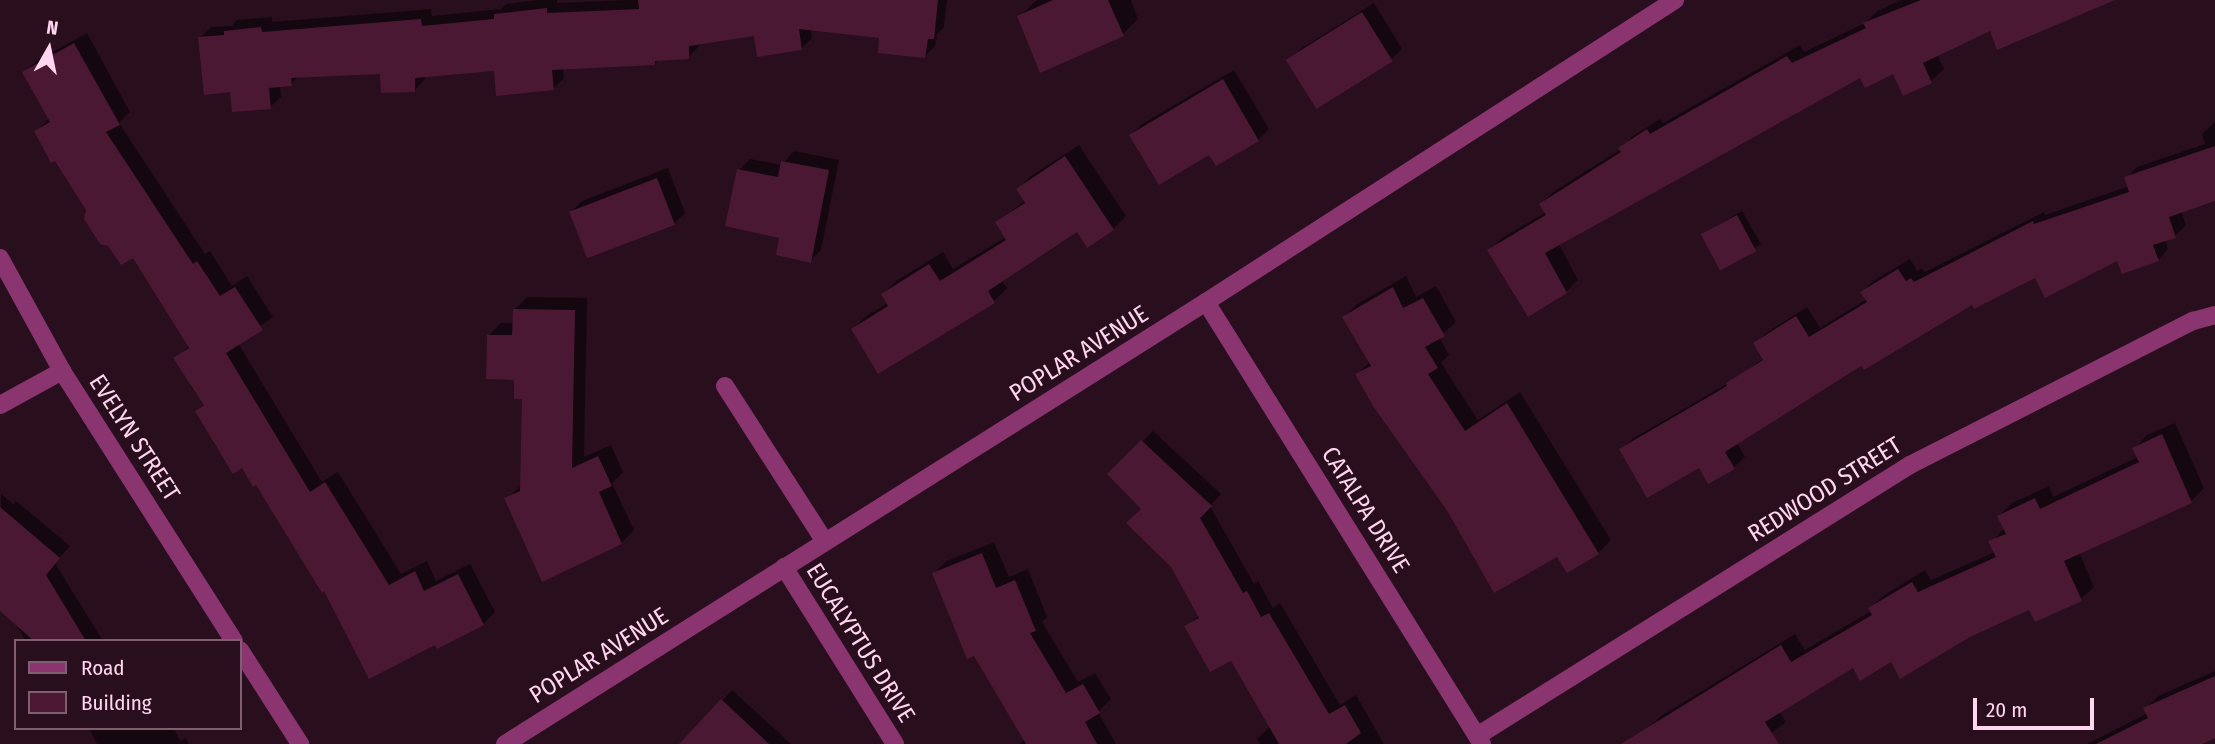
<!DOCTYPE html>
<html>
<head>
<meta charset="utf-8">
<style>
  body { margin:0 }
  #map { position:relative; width:2215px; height:744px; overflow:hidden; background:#290e1d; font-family:"Fira Sans Condensed",sans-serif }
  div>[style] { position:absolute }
  .shadow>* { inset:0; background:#0007; transform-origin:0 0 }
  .building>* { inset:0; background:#4b1833; transform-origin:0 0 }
  .minor>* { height:18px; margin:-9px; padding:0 9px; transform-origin:9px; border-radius:9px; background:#8b3570 }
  span { translate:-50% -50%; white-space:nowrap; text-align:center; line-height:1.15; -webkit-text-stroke:5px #290e1d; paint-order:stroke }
  .street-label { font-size:24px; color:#ffd5ef }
  .legend { position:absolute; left:14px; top:639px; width:228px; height:91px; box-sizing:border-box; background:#290e1d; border:2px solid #7f5e71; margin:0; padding:9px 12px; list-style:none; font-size:21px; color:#ffd5ef }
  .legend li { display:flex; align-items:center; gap:14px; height:35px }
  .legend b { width:35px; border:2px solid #7f5e71 }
  .north { position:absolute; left:14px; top:14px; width:70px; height:70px; -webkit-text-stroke:5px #290e1d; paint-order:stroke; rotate:9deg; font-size:19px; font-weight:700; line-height:28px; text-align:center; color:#ffd5ef }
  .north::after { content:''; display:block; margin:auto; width:24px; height:32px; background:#ffd5ef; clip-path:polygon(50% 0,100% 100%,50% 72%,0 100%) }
  .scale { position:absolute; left:1973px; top:698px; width:121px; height:32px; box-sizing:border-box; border:4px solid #ffd5ef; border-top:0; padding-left:9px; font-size:21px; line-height:24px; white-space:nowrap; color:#ffd5ef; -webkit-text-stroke:5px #290e1d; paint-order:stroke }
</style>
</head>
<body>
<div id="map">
  <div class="shadow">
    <div style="clip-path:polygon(537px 0,557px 0,557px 3px,627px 0,947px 0,944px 27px,937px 34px,935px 46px,924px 57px,881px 36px,811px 29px,812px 38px,801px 49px,756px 34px,699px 42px,699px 46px,689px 57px,659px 59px,655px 64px,563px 67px,564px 78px,553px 89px,496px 69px,425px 75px,425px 79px,415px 90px,381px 72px,299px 76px,291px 84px,280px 85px,281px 97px,270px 107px,232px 91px,200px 38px,211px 27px,232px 26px,237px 20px,272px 17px,272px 22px,431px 9px,432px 16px,501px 9px,506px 4px)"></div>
    <div style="clip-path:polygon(1037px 0,1131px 0,1138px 19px,1123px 34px,1019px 17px)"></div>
    <div style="clip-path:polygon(1901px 0,2095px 0,1991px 29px,1937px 55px,1944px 69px,1931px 81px,1904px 94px,1894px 72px,1861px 75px,1559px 244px,1578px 280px,1566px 292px,1489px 251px,1502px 238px,1546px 212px,1541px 204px,1553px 192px,1621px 149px,1633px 136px,1660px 119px,1663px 123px,1800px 45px,1804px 52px,1865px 23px,1877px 11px)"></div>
    <div style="clip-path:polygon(1374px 3px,1402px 49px,1391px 59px,1288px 61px,1299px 50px)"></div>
    <div style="clip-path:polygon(87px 33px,130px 112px,119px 123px,205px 254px,210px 251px,232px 286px,247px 276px,273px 317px,238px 343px,322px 482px,338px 472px,401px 574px,427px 561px,436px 581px,470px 564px,495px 612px,483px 624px,436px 643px,325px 588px,256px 483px,197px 411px,205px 403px,176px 358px,189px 346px,133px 255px,88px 210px,36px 131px,50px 118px,24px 73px,36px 61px)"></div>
    <div style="clip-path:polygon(1234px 70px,1269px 129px,1258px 140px,1210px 152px,1131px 135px,1142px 124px)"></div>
    <div style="clip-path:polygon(2215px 122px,2215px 199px,2181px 211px,2186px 225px,2175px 236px,2165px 240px,2168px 249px,2158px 260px,2118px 258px,2035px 276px,1972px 303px,1862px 363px,1737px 443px,1745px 457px,1734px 467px,1709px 482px,1700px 466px,1622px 449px,1632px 439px,1730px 382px,1764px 358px,1755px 343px,1766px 333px,1807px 307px,1820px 328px,1867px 299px,1862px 292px,1873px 281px,1910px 259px,1917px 271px,1922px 268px,1925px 272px,2044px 212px,2045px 215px,2129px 186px,2126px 178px,2137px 167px,2205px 144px,2202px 134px)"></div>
    <div style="clip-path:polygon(1079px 145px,1126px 216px,1113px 229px,1077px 229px,1001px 280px,1007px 288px,994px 301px,853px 329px,866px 316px,888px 303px,883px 294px,896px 281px,943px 252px,953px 269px,1006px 237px,997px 223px,1025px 200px,1018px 189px,1031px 176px)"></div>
    <div style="clip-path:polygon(794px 151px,839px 160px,821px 250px,810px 261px,781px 236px,739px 170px,750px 159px,782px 165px)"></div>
    <div style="clip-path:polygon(668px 168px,685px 213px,674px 224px,571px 212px,582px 201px)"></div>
    <div style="left:1742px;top:211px;width:38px;height:45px;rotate:60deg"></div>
    <div style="clip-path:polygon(1406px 276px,1416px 297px,1436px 286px,1456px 322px,1439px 337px,1449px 355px,1441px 363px,1478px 420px,1520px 392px,1611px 540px,1598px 553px,1558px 555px,1450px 511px,1357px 374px,1370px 362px,1344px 317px,1356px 305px)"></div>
    <div style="clip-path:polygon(527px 297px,587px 298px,584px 457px,611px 445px,623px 472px,612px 483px,634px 530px,621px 543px,506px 499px,522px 485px,524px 397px,489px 335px,501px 323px,514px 323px,514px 310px)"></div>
    <div style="clip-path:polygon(2175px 423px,2204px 488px,2191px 501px,2079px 552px,2094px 587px,2081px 599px,2036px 620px,2030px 608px,1891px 660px,1853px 666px,1779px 711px,1786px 722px,1757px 744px,1631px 744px,1661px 716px,1795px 634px,1805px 650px,1871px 611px,1870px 608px,1883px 596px,1925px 570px,1931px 580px,1995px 552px,1991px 542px,2005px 528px,1999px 516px,2012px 503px,2049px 486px,2053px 497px,2138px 457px,2135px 448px,2147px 435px)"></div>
    <div style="clip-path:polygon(1153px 431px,1221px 494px,1210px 506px,1254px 584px,1258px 581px,1273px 608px,1280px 603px,1340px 705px,1356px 695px,1384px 744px,1260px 744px,1257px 739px,1270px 726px,1231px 659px,1186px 627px,1199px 615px,1143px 508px,1109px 474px)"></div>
    <div style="clip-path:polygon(1px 494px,13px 504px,16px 501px,70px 546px,55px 563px,103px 641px,26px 641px,13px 620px,0 609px)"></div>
    <div style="clip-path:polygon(994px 542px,1009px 577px,1028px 569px,1047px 617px,1042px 622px,1078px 682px,1095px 673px,1111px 699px,1098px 712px,1116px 744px,1020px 744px,1025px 739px,934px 573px,947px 561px)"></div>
    <div style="clip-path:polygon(2215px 671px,2215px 736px,2198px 744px,2087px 744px,2148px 713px,2146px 708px,2158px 696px)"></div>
    <div style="clip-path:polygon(732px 690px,791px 744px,682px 744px)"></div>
    <div style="clip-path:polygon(89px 728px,174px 728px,180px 741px,186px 738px,189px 744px,97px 744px)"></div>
  </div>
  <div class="building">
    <div style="clip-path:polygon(638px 0,938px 0,934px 39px,928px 39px,925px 58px,878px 53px,879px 38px,799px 29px,802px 50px,757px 57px,754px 36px,689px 46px,689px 59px,655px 61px,655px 65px,552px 70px,554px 90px,496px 96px,494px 71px,415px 78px,415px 92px,381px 93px,380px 74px,291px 78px,292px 86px,269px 88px,271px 109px,232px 112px,230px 92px,204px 95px,198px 37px,224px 35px,224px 31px,261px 27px,262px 32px,421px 19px,422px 26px,494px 19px,494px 14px,547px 8px,547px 13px,639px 9px)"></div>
    <div style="clip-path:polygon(1053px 0,1108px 0,1124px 36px,1040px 73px,1017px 16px)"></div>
    <div style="clip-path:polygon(1921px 0,2115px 0,1997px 50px,1990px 31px,1923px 63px,1932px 83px,1903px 96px,1893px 74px,1865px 88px,1860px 78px,1545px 253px,1567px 293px,1528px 317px,1487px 250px,1546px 215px,1539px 204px,1621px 152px,1618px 148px,1647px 129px,1650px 134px,1787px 56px,1792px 63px,1866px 28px,1863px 23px)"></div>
    <div style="left:1362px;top:12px;width:58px;height:90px;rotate:58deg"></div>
    <div style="clip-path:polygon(74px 43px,120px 125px,106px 132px,193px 264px,197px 261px,220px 296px,235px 287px,263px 330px,226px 353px,310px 492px,325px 482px,389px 585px,415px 571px,424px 591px,458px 574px,484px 625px,437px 649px,435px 645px,369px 679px,324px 591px,322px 593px,256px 485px,253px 487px,242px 468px,233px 474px,195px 411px,204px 405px,173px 358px,189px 348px,133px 258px,121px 265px,108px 246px,100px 244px,84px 219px,86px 210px,55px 161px,51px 163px,34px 131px,50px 122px,22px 72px)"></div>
    <div style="clip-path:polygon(1223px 79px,1259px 141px,1216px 166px,1209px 155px,1159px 185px,1129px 135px)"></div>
    <div style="clip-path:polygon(2215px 146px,2215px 201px,2169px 217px,2176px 238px,2153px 245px,2159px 261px,2122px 274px,2117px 261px,2045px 298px,2035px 278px,1974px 309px,1972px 305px,1864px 370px,1861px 366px,1725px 452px,1735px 469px,1708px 484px,1699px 468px,1647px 498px,1619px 449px,1727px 386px,1726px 383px,1763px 360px,1753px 343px,1796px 316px,1809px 337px,1867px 302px,1860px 292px,1898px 269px,1906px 281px,1911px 278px,1914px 282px,2033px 221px,2034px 224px,2129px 192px,2124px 177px)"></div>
    <div style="clip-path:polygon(1065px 156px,1114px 230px,1087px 248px,1077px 232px,988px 291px,995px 303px,878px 374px,851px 329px,888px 306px,881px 294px,929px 264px,940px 281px,1006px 240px,995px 222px,1025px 203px,1016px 189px)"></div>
    <div style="clip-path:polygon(781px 161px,829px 170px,811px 263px,776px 255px,779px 238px,725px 226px,737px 169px,778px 177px)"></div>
    <div style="left:657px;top:178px;width:50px;height:94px;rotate:69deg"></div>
    <div style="left:1737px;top:215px;width:41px;height:41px;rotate:62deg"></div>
    <div style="clip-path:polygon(1393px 287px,1403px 308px,1423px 298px,1445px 336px,1425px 347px,1438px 368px,1428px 374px,1465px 431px,1507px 403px,1599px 554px,1567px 573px,1557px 557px,1494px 593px,1448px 512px,1373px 406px,1355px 374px,1371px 366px,1342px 317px)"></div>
    <div style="clip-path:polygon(513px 309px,575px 310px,572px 468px,598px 456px,612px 486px,599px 492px,622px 544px,542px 582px,504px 498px,520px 491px,522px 399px,514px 399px,514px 380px,486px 379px,487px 335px,512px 335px)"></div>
    <div style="clip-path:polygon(2162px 434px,2192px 503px,2064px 561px,2082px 601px,2035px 622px,2029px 610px,1970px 637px,1900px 679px,1891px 662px,1860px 681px,1853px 668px,1765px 722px,1779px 744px,1621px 744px,1781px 645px,1791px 662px,1872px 615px,1868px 608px,1912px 582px,1918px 592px,1996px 557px,1988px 541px,2006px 534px,1997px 516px,2035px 498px,2040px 509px,2139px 462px,2132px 448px)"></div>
    <div style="clip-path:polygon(1141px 440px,1212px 506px,1200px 518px,1243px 593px,1247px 591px,1261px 617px,1269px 613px,1329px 714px,1345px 705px,1361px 733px,1346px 744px,1279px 744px,1231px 661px,1210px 672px,1184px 626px,1199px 618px,1171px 567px,1126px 523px,1141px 509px,1107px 474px)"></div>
    <div style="clip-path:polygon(0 507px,60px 558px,46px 575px,86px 641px,34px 641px,0 611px)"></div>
    <div style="clip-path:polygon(982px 553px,996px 588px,1015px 580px,1036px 631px,1030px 633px,1066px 693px,1083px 684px,1100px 713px,1085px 722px,1097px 744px,1026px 744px,974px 656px,967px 659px,932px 573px)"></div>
    <div style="clip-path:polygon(2215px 676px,2215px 738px,2202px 744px,2096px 744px,2148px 718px,2143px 708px)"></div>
    <div style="clip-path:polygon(721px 699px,769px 744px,679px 744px)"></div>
  </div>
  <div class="minor">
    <div style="left:0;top:258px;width:129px;rotate:61.2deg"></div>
    <div style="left:62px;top:371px;width:320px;rotate:57.5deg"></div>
    <div style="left:1206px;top:302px;width:521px;rotate:58.02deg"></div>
    <div style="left:725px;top:386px;width:185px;rotate:57.3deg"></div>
    <div style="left:0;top:405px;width:71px;rotate:-28.7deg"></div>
    <div style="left:784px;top:567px;width:209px;rotate:57.9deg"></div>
    <div style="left:240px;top:650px;width:112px;rotate:57.4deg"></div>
    <div style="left:1477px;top:736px;width:511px;rotate:-32.04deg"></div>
    <div style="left:1910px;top:465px;width:318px;rotate:-27deg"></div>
    <div style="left:2193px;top:321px;width:23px;rotate:-15deg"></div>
    <div style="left:505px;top:744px;width:829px;rotate:-32.23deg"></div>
    <div style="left:1206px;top:302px;width:558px;rotate:-32.78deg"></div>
  </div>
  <div class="street-label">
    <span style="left:1079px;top:354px;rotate:-32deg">POPLAR AVENUE</span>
    <span style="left:134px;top:438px;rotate:57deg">EVELYN STREET</span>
    <span style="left:1825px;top:490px;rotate:-32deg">REDWOOD STREET</span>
    <span style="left:1365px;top:510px;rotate:58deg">CATALPA DRIVE</span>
    <span style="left:860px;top:643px;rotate:58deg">EUCALYPTUS DRIVE</span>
    <span style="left:599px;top:656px;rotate:-32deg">POPLAR AVENUE</span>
  </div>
  <ul class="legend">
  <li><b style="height:9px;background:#8b3570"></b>Road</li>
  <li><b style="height:19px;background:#4b1833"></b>Building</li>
  </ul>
  <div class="north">N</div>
  <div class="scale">20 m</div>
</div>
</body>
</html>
